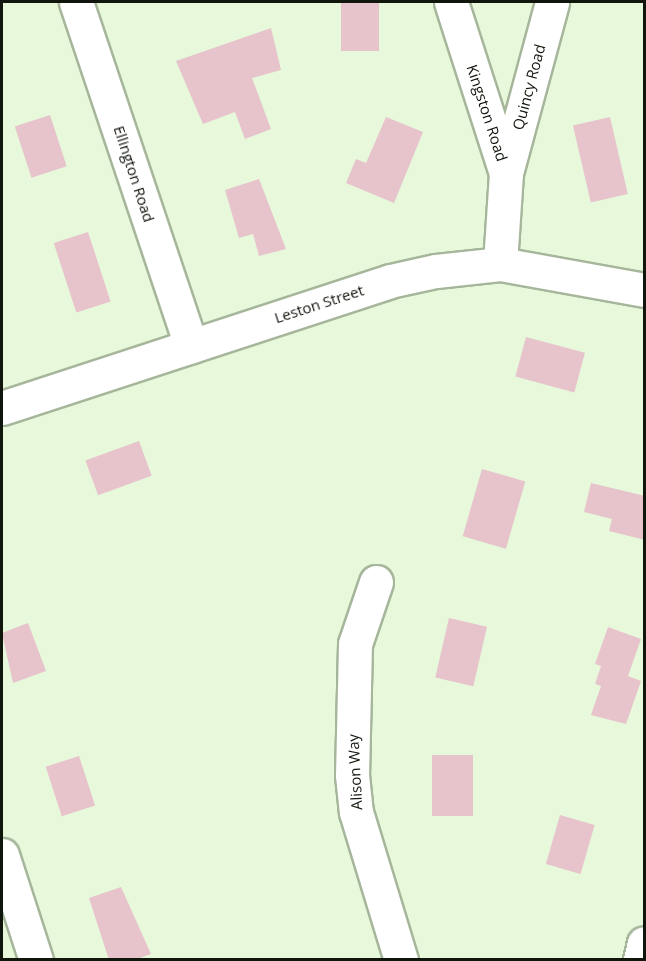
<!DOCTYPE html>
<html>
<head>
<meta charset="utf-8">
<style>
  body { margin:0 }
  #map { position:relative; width:646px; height:961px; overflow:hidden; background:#e7f8db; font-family:"Open Sans",sans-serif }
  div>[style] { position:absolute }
  .building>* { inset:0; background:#e7c3cc; transform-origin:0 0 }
  .roads { filter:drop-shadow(2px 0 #a6b69b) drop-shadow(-2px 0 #a6b69b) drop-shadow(0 2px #a6b69b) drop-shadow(0 -2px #a6b69b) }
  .minor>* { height:33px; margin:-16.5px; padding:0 16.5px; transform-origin:16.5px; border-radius:16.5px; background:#fff }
  .secondary>* { height:33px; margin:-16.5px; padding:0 16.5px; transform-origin:16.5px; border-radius:16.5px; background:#fff }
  span { translate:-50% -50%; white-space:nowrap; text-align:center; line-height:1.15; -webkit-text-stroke:4.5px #fff; paint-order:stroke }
  .street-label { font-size:15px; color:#11160c }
  .frame { position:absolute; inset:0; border:3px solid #11160c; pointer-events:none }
</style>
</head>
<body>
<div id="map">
  <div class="building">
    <div style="left:341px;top:2px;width:38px;height:49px"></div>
    <div style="clip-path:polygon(271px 28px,281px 70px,252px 78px,271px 129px,245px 139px,235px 112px,203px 124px,176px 61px)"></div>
    <div style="left:50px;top:115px;width:54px;height:37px;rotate:72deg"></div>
    <div style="clip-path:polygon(386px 117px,423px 132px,394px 203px,346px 183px,356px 159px,366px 163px)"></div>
    <div style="left:610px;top:117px;width:79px;height:38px;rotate:77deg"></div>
    <div style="clip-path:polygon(259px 179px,286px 249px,259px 256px,253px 234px,239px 238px,225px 190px)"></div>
    <div style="left:88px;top:232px;width:73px;height:36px;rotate:72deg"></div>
    <div style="left:526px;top:337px;width:61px;height:41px;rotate:15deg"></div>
    <div style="left:139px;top:441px;width:37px;height:57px;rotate:70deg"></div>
    <div style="left:482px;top:469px;width:45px;height:70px;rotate:16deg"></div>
    <div style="clip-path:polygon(591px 483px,645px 496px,645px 540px,609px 531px,612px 519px,584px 512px)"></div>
    <div style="left:449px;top:618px;width:39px;height:61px;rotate:13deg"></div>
    <div style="clip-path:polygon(28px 623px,46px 671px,13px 683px,2px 633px)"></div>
    <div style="clip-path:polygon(608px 627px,641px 639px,628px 676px,641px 681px,626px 724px,591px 715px,601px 686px,595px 684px,601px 666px,595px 664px)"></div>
    <div style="left:432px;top:755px;width:41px;height:61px"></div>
    <div style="left:79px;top:756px;width:52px;height:35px;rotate:72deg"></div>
    <div style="left:560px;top:815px;width:36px;height:51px;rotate:16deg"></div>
    <div style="clip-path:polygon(121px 887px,151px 954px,134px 960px,109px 960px,89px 898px)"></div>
  </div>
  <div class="roads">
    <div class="minor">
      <div style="left:76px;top:2px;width:363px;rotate:71.5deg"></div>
      <div style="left:451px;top:2px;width:180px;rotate:72.2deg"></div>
      <div style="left:506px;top:173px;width:91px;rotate:93.8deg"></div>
      <div style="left:506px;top:173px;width:177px;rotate:-74.9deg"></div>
      <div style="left:2px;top:408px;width:408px;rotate:-18.1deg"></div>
      <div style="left:390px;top:281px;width:47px;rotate:-12.3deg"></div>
      <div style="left:436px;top:271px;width:64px;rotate:-6.2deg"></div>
      <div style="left:500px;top:264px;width:146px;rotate:10.2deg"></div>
      <div style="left:376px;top:582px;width:65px;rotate:108.7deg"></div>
      <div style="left:355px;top:644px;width:131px;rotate:91.3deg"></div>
      <div style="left:352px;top:775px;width:37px;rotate:84deg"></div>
      <div style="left:356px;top:812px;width:155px;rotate:73.1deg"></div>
      <div style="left:2px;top:855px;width:110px;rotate:72.1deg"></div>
    </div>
    <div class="secondary">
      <div style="left:640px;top:960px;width:17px;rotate:-77deg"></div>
    </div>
  </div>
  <div class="street-label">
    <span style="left:529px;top:87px;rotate:-75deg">Quincy Road</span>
    <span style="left:487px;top:113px;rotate:72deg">Kingston Road</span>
    <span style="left:134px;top:174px;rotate:72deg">Ellington Road</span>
    <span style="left:319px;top:304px;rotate:-18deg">Leston Street</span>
    <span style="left:355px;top:772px;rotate:-93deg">Alison Way</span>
  </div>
  <div class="frame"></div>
</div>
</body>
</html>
